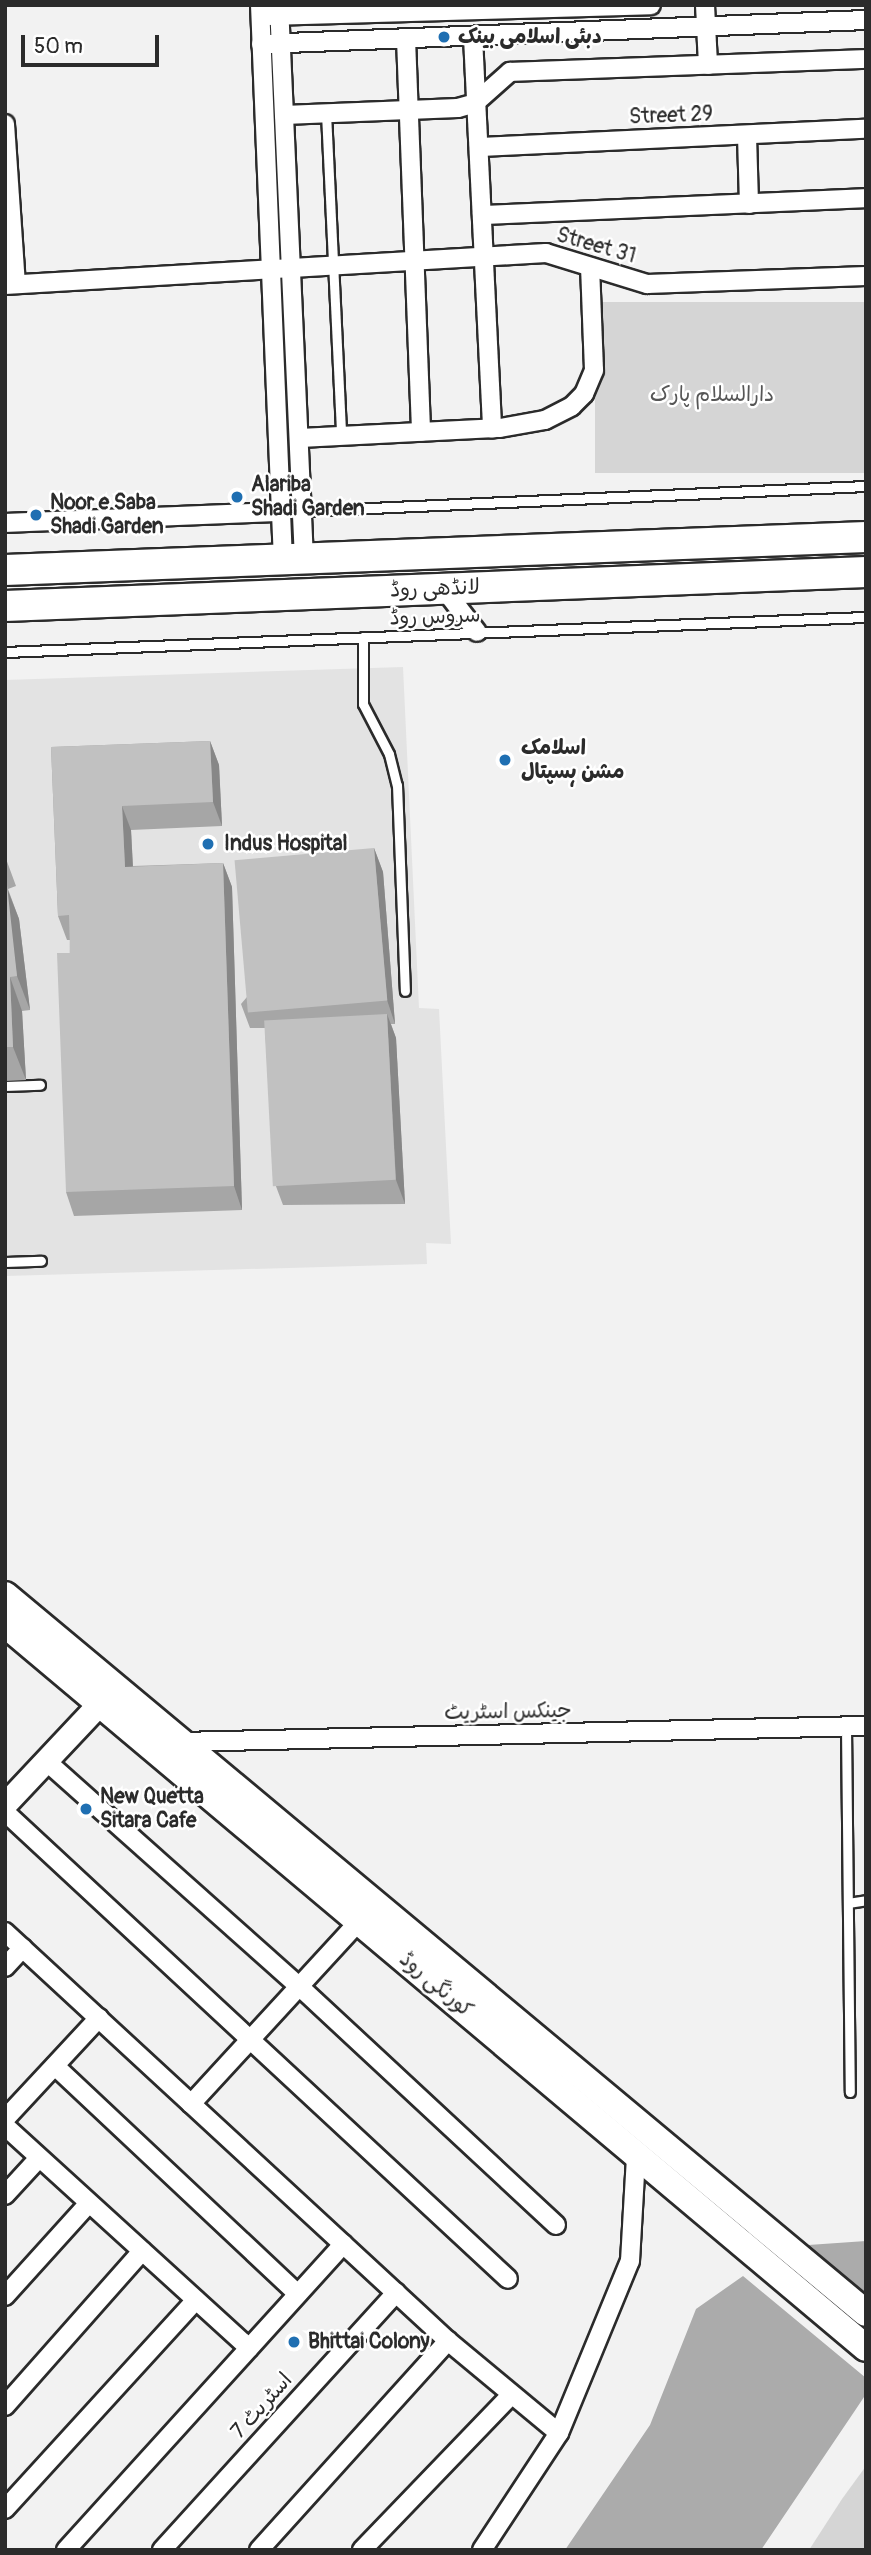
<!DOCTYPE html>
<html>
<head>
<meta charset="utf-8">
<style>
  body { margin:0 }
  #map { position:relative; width:871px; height:2555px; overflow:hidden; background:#f2f2f2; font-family:Pangolin,"Playpen Sans Arabic",sans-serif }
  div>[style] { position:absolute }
  .built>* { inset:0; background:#e3e3e3 }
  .green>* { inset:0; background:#d5d5d5; transform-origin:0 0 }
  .water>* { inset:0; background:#ababab }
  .roads { filter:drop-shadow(2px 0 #2b2b2b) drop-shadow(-2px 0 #2b2b2b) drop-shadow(0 2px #2b2b2b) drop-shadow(0 -2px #2b2b2b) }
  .service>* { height:9px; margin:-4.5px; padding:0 4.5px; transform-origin:4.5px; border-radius:4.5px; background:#fff }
  .minor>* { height:18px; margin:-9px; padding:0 9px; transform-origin:9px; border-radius:9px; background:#fff }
  .tertiary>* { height:23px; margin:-11.5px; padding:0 11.5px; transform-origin:11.5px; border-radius:11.5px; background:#fff }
  .secondary>* { height:26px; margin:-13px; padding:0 13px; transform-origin:13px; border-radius:13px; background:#fff }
  .primary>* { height:30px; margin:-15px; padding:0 15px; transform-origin:15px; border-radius:15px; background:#fff }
  .wall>* { inset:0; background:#a6a6a6 }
  .shaded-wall>* { inset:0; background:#878787 }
  .building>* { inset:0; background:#c1c1c1; transform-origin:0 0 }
  .dots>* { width:19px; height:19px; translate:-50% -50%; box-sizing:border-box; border:4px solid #fff; border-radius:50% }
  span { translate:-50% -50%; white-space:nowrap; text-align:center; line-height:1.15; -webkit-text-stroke:5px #fff; paint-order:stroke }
  .poi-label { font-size:21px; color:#2b2b2b; font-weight:700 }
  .left { translate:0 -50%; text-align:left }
  .street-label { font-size:21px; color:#2b2b2b }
  .park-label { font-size:21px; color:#565656 }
  .frame { position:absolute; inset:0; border:7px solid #2b2b2b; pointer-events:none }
  .scale { position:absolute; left:21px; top:35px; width:138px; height:32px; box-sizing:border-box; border:4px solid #2b2b2b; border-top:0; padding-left:9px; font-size:21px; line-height:24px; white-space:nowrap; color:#2b2b2b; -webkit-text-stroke:5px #fff; paint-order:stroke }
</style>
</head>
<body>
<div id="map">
  <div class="built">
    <div style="clip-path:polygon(403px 667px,419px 1008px,439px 1009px,451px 1244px,426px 1243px,427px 1264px,5px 1276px,5px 680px)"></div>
  </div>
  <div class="green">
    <div style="left:866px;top:302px;width:171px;height:271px;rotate:90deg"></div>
    <div style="clip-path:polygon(866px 2466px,866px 2550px,809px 2550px,842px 2499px)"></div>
  </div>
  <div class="water">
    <div style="clip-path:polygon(866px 2241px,866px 2307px,794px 2246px)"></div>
    <div style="clip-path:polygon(743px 2276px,866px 2378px,866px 2394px,854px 2412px,761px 2550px,565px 2550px,650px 2425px,696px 2309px)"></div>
  </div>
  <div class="roads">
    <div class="service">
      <div style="left:326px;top:113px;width:322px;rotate:87.3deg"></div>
      <div style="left:280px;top:512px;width:587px;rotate:-2.54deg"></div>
      <div style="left:363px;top:637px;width:67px;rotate:90deg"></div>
      <div style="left:363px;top:704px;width:56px;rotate:62.5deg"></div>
      <div style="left:389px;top:754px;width:32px;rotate:76deg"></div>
      <div style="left:397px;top:785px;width:206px;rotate:87.8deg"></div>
      <div style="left:5px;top:652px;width:862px;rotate:-2.33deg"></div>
      <div style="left:5px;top:1086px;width:35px;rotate:-2deg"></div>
      <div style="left:5px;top:1262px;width:36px;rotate:-2deg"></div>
      <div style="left:846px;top:1727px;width:365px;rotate:89.4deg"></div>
      <div style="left:848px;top:1903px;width:18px;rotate:-9deg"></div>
    </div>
    <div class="minor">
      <div style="left:260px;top:5px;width:555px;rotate:87.63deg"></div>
      <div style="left:279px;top:5px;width:555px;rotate:87.42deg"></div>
      <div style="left:705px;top:5px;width:60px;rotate:87.1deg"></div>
      <div style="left:268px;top:16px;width:383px;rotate:-1.6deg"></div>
      <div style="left:473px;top:37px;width:392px;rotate:87.2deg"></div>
      <div style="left:406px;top:39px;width:393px;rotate:87.8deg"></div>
      <div style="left:261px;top:44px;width:605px;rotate:-2.27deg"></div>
      <div style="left:284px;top:115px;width:174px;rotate:-2.3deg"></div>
      <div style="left:458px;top:108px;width:18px;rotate:-16deg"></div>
      <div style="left:475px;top:103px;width:47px;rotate:-41.5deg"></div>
      <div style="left:510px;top:72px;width:356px;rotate:-2.1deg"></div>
      <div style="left:5px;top:124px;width:160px;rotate:86.1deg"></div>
      <div style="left:747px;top:136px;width:68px;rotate:88.3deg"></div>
      <div style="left:479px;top:147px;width:387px;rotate:-2.7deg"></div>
      <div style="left:482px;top:215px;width:384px;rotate:-2.5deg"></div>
      <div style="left:5px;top:285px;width:542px;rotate:-3.39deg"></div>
      <div style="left:546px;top:253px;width:106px;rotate:17.1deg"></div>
      <div style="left:647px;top:284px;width:219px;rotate:-2.1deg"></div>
      <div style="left:300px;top:438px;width:200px;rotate:-2.9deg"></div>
      <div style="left:500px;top:428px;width:46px;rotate:-10.1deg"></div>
      <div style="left:545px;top:420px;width:30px;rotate:-27deg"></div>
      <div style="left:572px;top:406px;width:17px;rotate:-45deg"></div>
      <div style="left:584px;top:394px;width:26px;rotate:-67deg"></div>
      <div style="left:594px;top:370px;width:103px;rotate:-92.2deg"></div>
      <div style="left:5px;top:523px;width:275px;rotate:-2.3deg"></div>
      <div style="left:444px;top:589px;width:54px;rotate:52.5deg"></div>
      <div style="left:180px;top:1742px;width:686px;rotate:-1.34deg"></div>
      <div style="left:45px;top:1760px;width:343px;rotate:41.7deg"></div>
      <div style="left:301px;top:1988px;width:348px;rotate:42.9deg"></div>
      <div style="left:5px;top:1812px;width:686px;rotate:42.87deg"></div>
      <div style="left:5px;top:1932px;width:603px;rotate:42.71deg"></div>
      <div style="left:448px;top:2341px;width:144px;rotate:39.7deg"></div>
      <div style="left:5px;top:1967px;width:26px;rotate:-47deg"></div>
      <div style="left:55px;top:2066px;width:333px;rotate:43.2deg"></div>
      <div style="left:191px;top:2104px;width:250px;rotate:-47.4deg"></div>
      <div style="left:5px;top:2119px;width:138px;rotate:-47.1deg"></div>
      <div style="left:5px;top:2126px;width:330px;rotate:42.3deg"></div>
      <div style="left:5px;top:2195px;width:50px;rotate:-47.4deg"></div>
      <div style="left:5px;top:2296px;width:125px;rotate:-47.9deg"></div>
      <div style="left:5px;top:2406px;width:207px;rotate:-48.5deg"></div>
      <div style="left:5px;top:2509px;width:283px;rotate:-47.6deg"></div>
      <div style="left:66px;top:2550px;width:413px;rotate:-47.8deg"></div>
      <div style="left:162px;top:2550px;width:348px;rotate:-47.7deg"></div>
      <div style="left:259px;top:2550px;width:282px;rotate:-47.9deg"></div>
      <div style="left:362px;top:2550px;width:215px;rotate:-46.1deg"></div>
      <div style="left:482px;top:2550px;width:140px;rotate:-56.7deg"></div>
      <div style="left:559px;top:2433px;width:186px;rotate:-67.6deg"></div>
      <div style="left:630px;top:2261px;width:105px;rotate:-86.7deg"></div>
    </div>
    <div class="tertiary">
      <div style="left:5px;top:1804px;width:155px;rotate:-46.8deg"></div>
    </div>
    <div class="secondary">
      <div style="left:5px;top:1595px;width:1121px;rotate:39.83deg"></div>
      <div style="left:5px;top:1624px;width:1125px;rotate:40.06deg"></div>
    </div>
    <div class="primary">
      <div style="left:5px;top:570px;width:862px;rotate:-2.19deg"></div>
      <div style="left:5px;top:606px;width:862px;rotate:-2.26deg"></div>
    </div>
  </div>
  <div class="wall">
    <div style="clip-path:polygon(210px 741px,219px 765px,222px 826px,131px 830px,133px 866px,223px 863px,232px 887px,242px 1210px,74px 1216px,66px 1192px,70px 940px,67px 940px,58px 916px,51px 747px)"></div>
    <div style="clip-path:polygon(374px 848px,383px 872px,395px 1024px,391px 1024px,396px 1038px,405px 1204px,283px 1205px,274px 1181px,265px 1028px,250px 1028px,241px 1004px)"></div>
    <div style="clip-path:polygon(5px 856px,16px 886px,8px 889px,19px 919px,30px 1010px,22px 1011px,26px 1080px,5px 1081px)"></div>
  </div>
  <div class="shaded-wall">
    <div style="clip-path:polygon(210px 741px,219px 765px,222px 826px,213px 802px)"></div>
    <div style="clip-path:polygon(122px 806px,131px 830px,134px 891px,125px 867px)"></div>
    <div style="clip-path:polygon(374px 848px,383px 872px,395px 1024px,387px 1000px)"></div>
    <div style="clip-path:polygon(223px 863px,232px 887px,242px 1210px,234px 1186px)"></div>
    <div style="clip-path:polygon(5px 883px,19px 919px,30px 1010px,17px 976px,5px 893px)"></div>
    <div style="clip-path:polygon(10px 977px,22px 1011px,26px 1080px,13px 1047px)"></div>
    <div style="clip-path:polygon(387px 1014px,396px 1038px,405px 1204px,396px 1180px)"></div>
  </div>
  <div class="building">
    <div style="clip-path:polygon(210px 741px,213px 802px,122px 806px,125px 867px,223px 863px,234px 1186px,66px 1192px,57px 953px,70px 953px,69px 915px,58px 916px,51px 747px)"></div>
    <div style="left:374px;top:848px;width:153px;height:140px;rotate:85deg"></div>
    <div style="clip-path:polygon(5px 885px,7px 885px,17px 976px,10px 977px,13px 1047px,5px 1047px)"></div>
    <div style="left:387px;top:1014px;width:166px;height:123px;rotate:87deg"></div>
  </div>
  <div class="dots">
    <div style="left:444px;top:37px;background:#1f6fb2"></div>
    <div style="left:237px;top:497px;background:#1f6fb2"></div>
    <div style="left:36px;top:515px;background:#1f6fb2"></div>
    <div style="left:505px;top:760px;background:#1f6fb2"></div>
    <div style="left:208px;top:844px;background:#1f6fb2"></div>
    <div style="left:86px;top:1809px;background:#1f6fb2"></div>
    <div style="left:294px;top:2342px;background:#1f6fb2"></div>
  </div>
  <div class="poi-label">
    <span class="left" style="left:458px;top:37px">دبئی اسلامی بینک</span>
    <span class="left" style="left:251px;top:497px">Alariba<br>Shadi Garden</span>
    <span class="left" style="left:50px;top:515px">Noor e Saba<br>Shadi Garden</span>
    <span class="left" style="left:521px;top:760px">اسلامک<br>مشن ہسپتال</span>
    <span class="left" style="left:224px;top:844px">Indus Hospital</span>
    <span class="left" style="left:100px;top:1809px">New Quetta<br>Sitara Cafe</span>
    <span class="left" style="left:308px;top:2342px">Bhittai Colony</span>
  </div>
  <div class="street-label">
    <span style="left:671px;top:116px;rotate:-2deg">Street 29</span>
    <span style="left:596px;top:246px;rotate:16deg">Street 31</span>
    <span style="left:435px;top:589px;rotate:-2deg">لانڈھی روڈ</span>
    <span style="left:435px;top:617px;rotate:-2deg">سروس روڈ</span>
    <span style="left:508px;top:1712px;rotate:-1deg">جینکس اسٹریٹ</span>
    <span style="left:436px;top:1985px;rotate:40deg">کورنگی روڈ</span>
    <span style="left:262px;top:2406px;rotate:-48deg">اسٹریٹ 7</span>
  </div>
  <div class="park-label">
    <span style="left:712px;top:395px">دارالسلام پارک</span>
  </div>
  <div class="frame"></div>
  <div class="scale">50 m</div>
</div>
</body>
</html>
